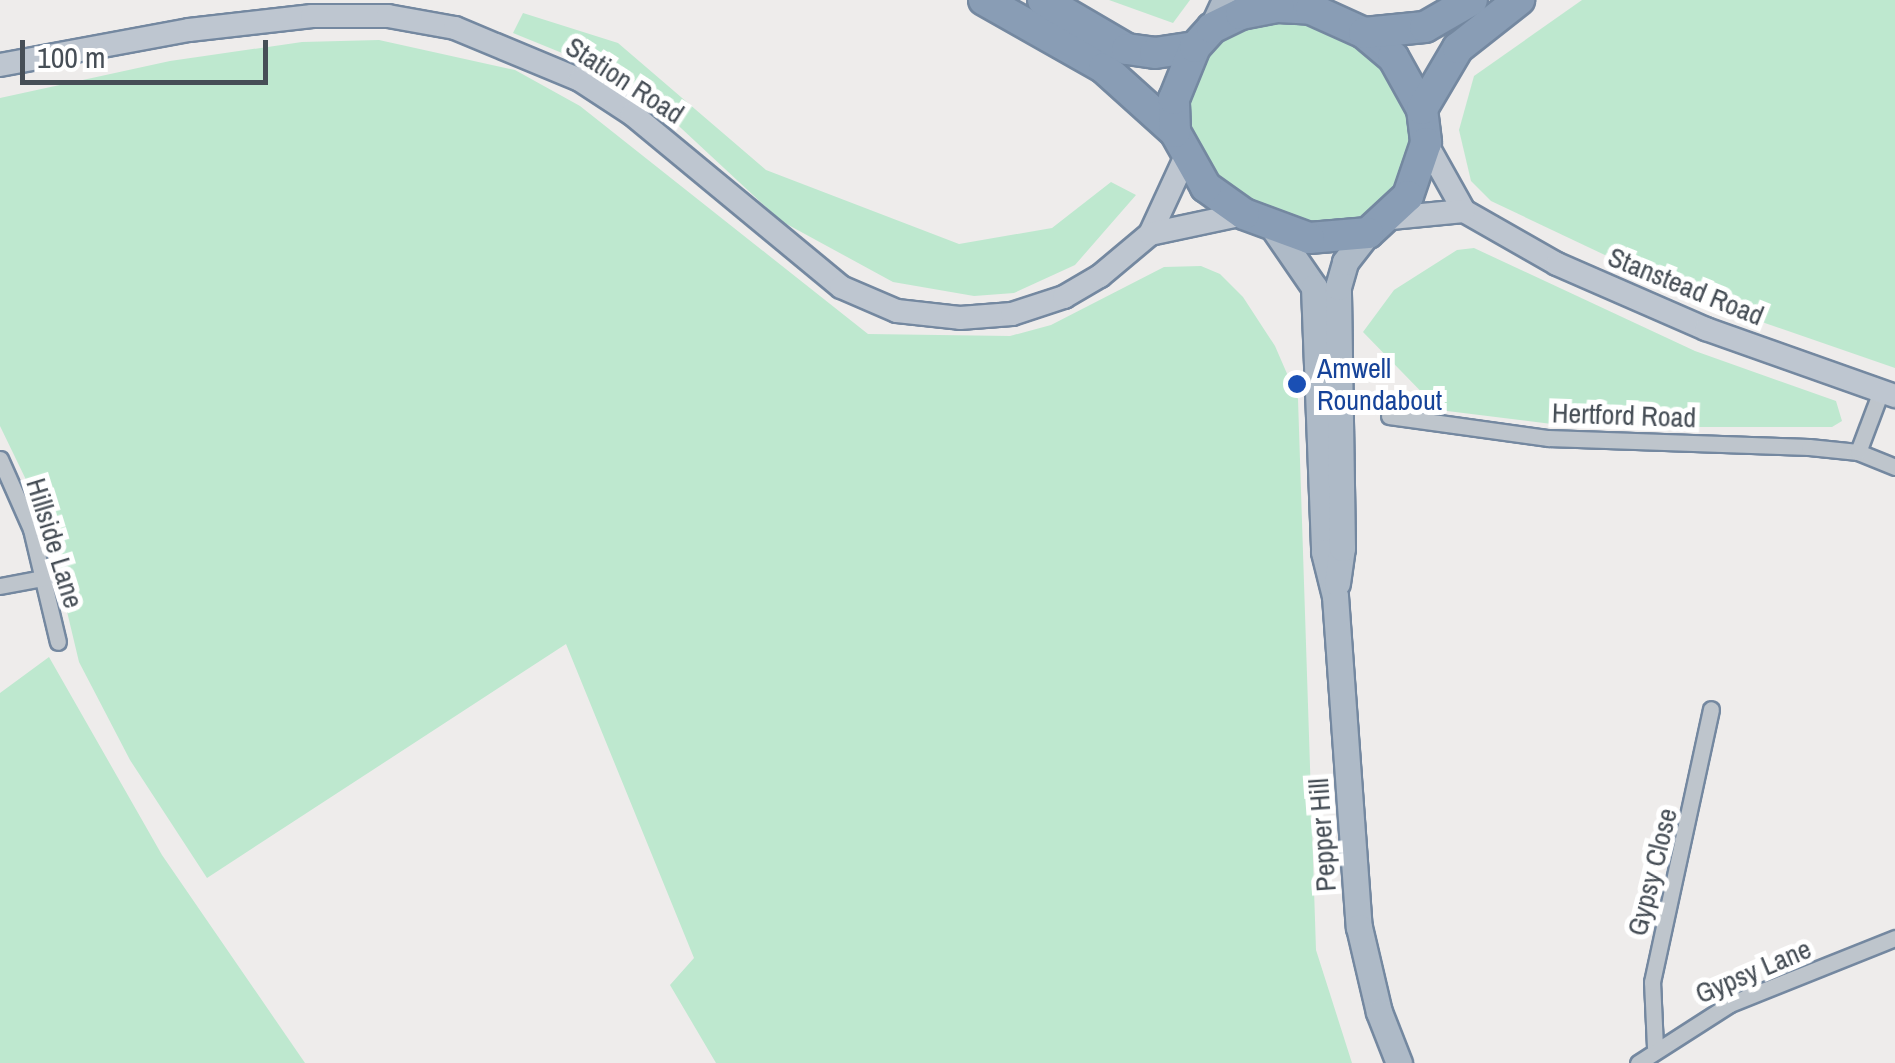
<!DOCTYPE html>
<html>
<head>
<meta charset="utf-8">
<style>
  body { margin:0 }
  #map { position:relative; width:1895px; height:1063px; overflow:hidden; background:#eeeceb; font-family:"Archivo Narrow",sans-serif }
  div>[style] { position:absolute }
  .green>* { inset:0; background:#bee8cf }
  .roads { filter:drop-shadow(2px 0 #7488a0) drop-shadow(-2px 0 #7488a0) drop-shadow(0 2px #7488a0) drop-shadow(0 -2px #7488a0) }
  .street>* { height:15px; margin:-7.5px; padding:0 7.5px; transform-origin:7.5px; border-radius:7.5px; background:#bec5cc }
  .secondary>* { height:22px; margin:-11px; padding:0 11px; transform-origin:11px; border-radius:11px; background:#bec6d0 }
  .primary>* { height:25px; margin:-12.5px; padding:0 12.5px; transform-origin:12.5px; border-radius:12.5px; background:#aebac7 }
  .highway>* { height:30px; margin:-15px; padding:0 15px; transform-origin:15px; border-radius:15px; background:#899db5 }
  .dots>* { width:28px; height:28px; translate:-50% -50%; box-sizing:border-box; border:5px solid #fff; border-radius:50% }
  span { translate:-50% -50%; white-space:nowrap; text-align:center; line-height:1.15; -webkit-text-stroke:10px #fff; paint-order:stroke }
  .street-label { font-size:28px; color:#464e56 }
  .transit-label { font-size:28px; color:#164399 }
  .left { translate:0 -50%; text-align:left }
  .scale { position:absolute; left:20px; top:40px; width:248px; height:45px; box-sizing:border-box; border:5px solid #464e56; border-top:0; padding-left:12px; font-size:30px; line-height:35px; white-space:nowrap; color:#464e56; -webkit-text-stroke:8px #fff; paint-order:stroke }
</style>
</head>
<body>
<div id="map">
  <div class="green">
    <div style="clip-path:polygon(1109px 0,1190px 0,1173px 23px)"></div>
    <div style="clip-path:polygon(1582px 0,1895px 0,1895px 368px,1704px 302px,1491px 201px,1471px 181px,1459px 130px,1474px 76px)"></div>
    <div style="clip-path:polygon(523px 13px,618px 43px,766px 170px,959px 244px,1052px 228px,1111px 182px,1136px 195px,1075px 265px,1014px 293px,974px 296px,893px 282px,781px 221px,653px 102px,599px 68px,513px 33px)"></div>
    <div style="clip-path:polygon(1318px 20px,1350px 34px,1395px 73px,1416px 132px,1404px 178px,1385px 202px,1361px 219px,1305px 227px,1225px 189px,1196px 154px,1186px 110px,1205px 53px,1241px 23px)"></div>
    <div style="clip-path:polygon(379px 40px,515px 70px,580px 106px,868px 334px,1010px 336px,1051px 325px,1164px 267px,1201px 266px,1220px 274px,1243px 297px,1275px 346px,1298px 399px,1316px 950px,1352px 1063px,716px 1063px,670px 985px,694px 958px,566px 644px,207px 878px,130px 760px,79px 662px,45px 519px,0 426px,0 98px,170px 61px,302px 42px)"></div>
    <div style="clip-path:polygon(1474px 248px,1695px 351px,1836px 401px,1842px 421px,1832px 427px,1576px 427px,1439px 410px,1363px 332px,1394px 290px,1457px 250px)"></div>
    <div style="clip-path:polygon(49px 657px,162px 855px,305px 1063px,0 1063px,0 693px)"></div>
  </div>
  <div class="roads">
    <div class="street">
      <div style="left:1389px;top:416px;width:161px;rotate:7.9deg"></div>
      <div style="left:1548px;top:438px;width:261px;rotate:2deg"></div>
      <div style="left:1809px;top:447px;width:49px;rotate:5.8deg"></div>
      <div style="left:1858px;top:452px;width:40px;rotate:22deg"></div>
      <div style="left:1858px;top:452px;width:65px;rotate:-69.3deg"></div>
      <div style="left:0;top:459px;width:77px;rotate:66.1deg"></div>
      <div style="left:31px;top:529px;width:116px;rotate:76.6deg"></div>
      <div style="left:0;top:586px;width:44px;rotate:-10.5deg"></div>
      <div style="left:1655px;top:1047px;width:65px;rotate:-92.6deg"></div>
      <div style="left:1652px;top:982px;width:279px;rotate:-77.8deg"></div>
      <div style="left:1638px;top:1063px;width:109px;rotate:-32.7deg"></div>
      <div style="left:1730px;top:1004px;width:178px;rotate:-21.8deg"></div>
    </div>
    <div class="secondary">
      <div style="left:0;top:65px;width:192px;rotate:-10.5deg"></div>
      <div style="left:189px;top:30px;width:124px;rotate:-6.5deg"></div>
      <div style="left:312px;top:16px;width:76px"></div>
      <div style="left:388px;top:16px;width:68px;rotate:10.2deg"></div>
      <div style="left:455px;top:28px;width:135px;rotate:22.6deg"></div>
      <div style="left:580px;top:80px;width:62px;rotate:33.2deg"></div>
      <div style="left:632px;top:114px;width:271px;rotate:39.6deg"></div>
      <div style="left:841px;top:287px;width:61px;rotate:23.2deg"></div>
      <div style="left:897px;top:311px;width:63px;rotate:6.3deg"></div>
      <div style="left:960px;top:318px;width:52px;rotate:-4.4deg"></div>
      <div style="left:1012px;top:314px;width:55px;rotate:-18.1deg"></div>
      <div style="left:1064px;top:297px;width:42px;rotate:-30.3deg"></div>
      <div style="left:1100px;top:276px;width:65px;rotate:-40deg"></div>
      <div style="left:1150px;top:234px;width:86px;rotate:-65.2deg"></div>
      <div style="left:1426px;top:143px;width:78px;rotate:60.8deg"></div>
      <div style="left:1464px;top:211px;width:107px;rotate:29.7deg"></div>
      <div style="left:1557px;top:264px;width:163px;rotate:23.6deg"></div>
      <div style="left:1706px;top:329px;width:201px;rotate:19.5deg"></div>
      <div style="left:1391px;top:218px;width:73px;rotate:-5.5deg"></div>
      <div style="left:1150px;top:234px;width:96px;rotate:-12deg"></div>
    </div>
    <div class="primary">
      <div style="left:1212px;top:28px;width:31px;rotate:-65deg"></div>
      <div style="left:1274px;top:229px;width:70px;rotate:55.4deg"></div>
      <div style="left:1314px;top:287px;width:265px;rotate:87.8deg"></div>
      <div style="left:1324px;top:552px;width:45px;rotate:76deg"></div>
      <div style="left:1335px;top:596px;width:332px;rotate:85.9deg"></div>
      <div style="left:1359px;top:927px;width:87px;rotate:76.8deg"></div>
      <div style="left:1379px;top:1012px;width:55px;rotate:68.6deg"></div>
      <div style="left:1337px;top:583px;width:35px;rotate:-82deg"></div>
      <div style="left:1342px;top:548px;width:261px;rotate:-90.9deg"></div>
      <div style="left:1338px;top:287px;width:26px;rotate:-74deg"></div>
      <div style="left:1345px;top:262px;width:37px;rotate:-52deg"></div>
    </div>
    <div class="highway">
      <div style="left:984px;top:0;width:138px;rotate:29.5deg"></div>
      <div style="left:1104px;top:68px;width:96px;rotate:42deg"></div>
      <div style="left:1043px;top:0;width:97px;rotate:30.3deg"></div>
      <div style="left:1127px;top:49px;width:28px;rotate:8deg"></div>
      <div style="left:1155px;top:53px;width:40px;rotate:-8.5deg"></div>
      <div style="left:1278px;top:7px;width:33px;rotate:3deg"></div>
      <div style="left:1311px;top:9px;width:58px;rotate:24.4deg"></div>
      <div style="left:1364px;top:33px;width:38px;rotate:40deg"></div>
      <div style="left:1393px;top:57px;width:60px;rotate:60.9deg"></div>
      <div style="left:1422px;top:109px;width:34px;rotate:83deg"></div>
      <div style="left:1426px;top:143px;width:56px;rotate:108.8deg"></div>
      <div style="left:1408px;top:196px;width:54px;rotate:137.2deg"></div>
      <div style="left:1368px;top:233px;width:59px;rotate:175.2deg"></div>
      <div style="left:1309px;top:238px;width:69px;rotate:-159.7deg"></div>
      <div style="left:1244px;top:214px;width:47px;rotate:-144.6deg"></div>
      <div style="left:1206px;top:187px;width:63px;rotate:-119.4deg"></div>
      <div style="left:1175px;top:132px;width:33px;rotate:-92deg"></div>
      <div style="left:1174px;top:99px;width:56px;rotate:-68deg"></div>
      <div style="left:1195px;top:47px;width:25px;rotate:-48deg"></div>
      <div style="left:1212px;top:28px;width:32px;rotate:-26deg"></div>
      <div style="left:1241px;top:14px;width:38px;rotate:-11deg"></div>
      <div style="left:1364px;top:33px;width:61px;rotate:-5.6deg"></div>
      <div style="left:1425px;top:27px;width:54px;rotate:-29.9deg"></div>
      <div style="left:1422px;top:109px;width:71px;rotate:-59.5deg"></div>
      <div style="left:1458px;top:48px;width:78px;rotate:-38.2deg"></div>
    </div>
  </div>
  <div class="dots">
    <div style="left:1297px;top:384px;background:#1a4fb4"></div>
  </div>
  <div class="street-label">
    <span style="left:625px;top:80px;rotate:33deg">Station Road</span>
    <span style="left:1686px;top:286px;rotate:22deg">Stanstead Road</span>
    <span style="left:1624px;top:415px;rotate:2deg">Hertford Road</span>
    <span style="left:55px;top:543px;rotate:73deg">Hillside Lane</span>
    <span style="left:1322px;top:835px;rotate:-94deg">Pepper Hill</span>
    <span style="left:1652px;top:872px;rotate:-76deg">Gypsy Close</span>
    <span style="left:1753px;top:971px;rotate:-23deg">Gypsy Lane</span>
  </div>
  <div class="transit-label">
    <span class="left" style="left:1317px;top:384px">Amwell<br>Roundabout</span>
  </div>
  <div class="scale">100 m</div>
</div>
</body>
</html>
